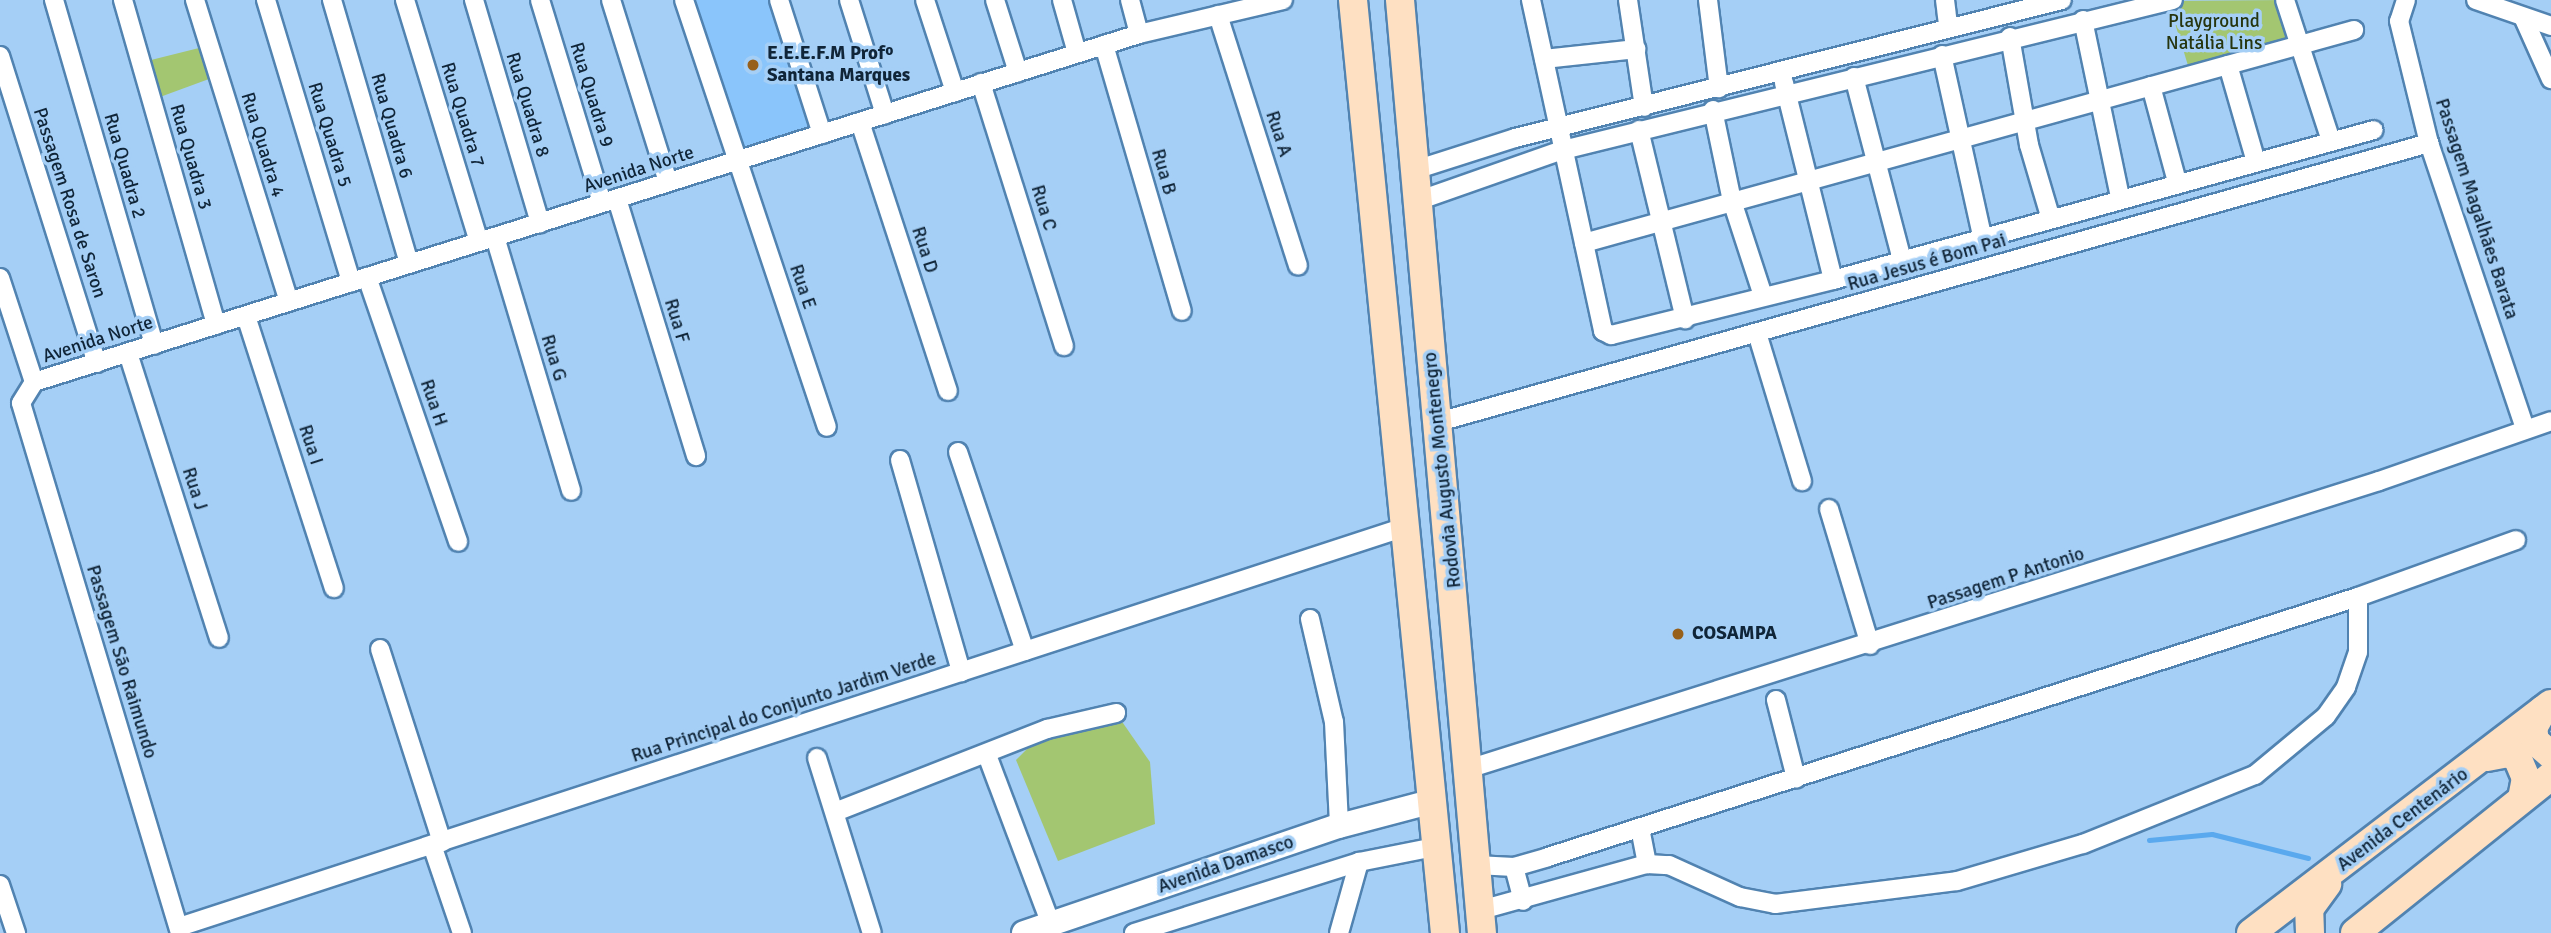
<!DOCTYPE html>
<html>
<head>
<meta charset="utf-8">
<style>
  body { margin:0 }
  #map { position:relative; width:2551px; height:933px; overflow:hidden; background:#a5cff6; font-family:Signika,sans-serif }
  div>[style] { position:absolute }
  .built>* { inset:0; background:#8ac5fb }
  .green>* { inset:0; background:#a3c671 }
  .stream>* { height:5px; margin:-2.5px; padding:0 2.5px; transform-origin:2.5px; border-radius:2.5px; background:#5aa9ee }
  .roads { filter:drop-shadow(2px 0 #5183b1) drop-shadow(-2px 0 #5183b1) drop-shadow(0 2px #5183b1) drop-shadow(0 -2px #5183b1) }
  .street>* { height:18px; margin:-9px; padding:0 9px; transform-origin:9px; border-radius:9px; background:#fff }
  .secondary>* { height:24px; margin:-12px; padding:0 12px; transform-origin:12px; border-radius:12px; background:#fff }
  .primary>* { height:28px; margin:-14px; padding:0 14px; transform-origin:14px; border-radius:14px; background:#fee0c2 }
  .dots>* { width:19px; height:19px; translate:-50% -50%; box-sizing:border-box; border:4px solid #a5cff6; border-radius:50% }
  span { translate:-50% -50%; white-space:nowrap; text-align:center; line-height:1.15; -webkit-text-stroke:7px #a5cff6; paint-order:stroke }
  .park-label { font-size:19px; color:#26350e }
  .poi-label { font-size:19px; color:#102538; font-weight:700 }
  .left { translate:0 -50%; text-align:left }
  .street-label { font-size:19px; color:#102538 }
</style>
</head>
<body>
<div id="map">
  <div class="built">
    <div style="clip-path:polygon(689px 0,774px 0,817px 131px,742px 159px)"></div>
  </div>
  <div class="green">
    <div style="clip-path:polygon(2285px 0,2301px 46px,2191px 75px,2168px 1px)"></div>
    <div style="clip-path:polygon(199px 48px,209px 79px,160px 97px,147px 61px)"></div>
    <div style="clip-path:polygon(1116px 713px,1150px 762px,1155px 824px,1058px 861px,1016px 760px,1047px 729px)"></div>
  </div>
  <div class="stream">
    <div style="left:2149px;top:840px;width:63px;rotate:-5.4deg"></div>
    <div style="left:2212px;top:834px;width:99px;rotate:14deg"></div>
  </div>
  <div class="roads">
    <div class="street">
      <div style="left:54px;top:0;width:359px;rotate:73.8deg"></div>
      <div style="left:123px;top:0;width:338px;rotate:74deg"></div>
      <div style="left:195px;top:0;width:316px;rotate:72.7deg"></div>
      <div style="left:266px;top:0;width:295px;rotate:73.2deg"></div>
      <div style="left:332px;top:0;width:275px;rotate:73.7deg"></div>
      <div style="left:405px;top:0;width:253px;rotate:73deg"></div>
      <div style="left:474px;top:0;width:233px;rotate:73.5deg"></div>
      <div style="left:540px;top:0;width:212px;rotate:73deg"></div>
      <div style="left:611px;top:0;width:191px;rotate:72.6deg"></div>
      <div style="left:684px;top:0;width:450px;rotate:71.5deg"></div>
      <div style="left:779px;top:0;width:141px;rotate:72.2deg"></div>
      <div style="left:849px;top:0;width:120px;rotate:72.5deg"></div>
      <div style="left:925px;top:0;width:97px;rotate:71.9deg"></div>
      <div style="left:995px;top:0;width:76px;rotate:72.3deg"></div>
      <div style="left:1062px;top:0;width:55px;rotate:74.2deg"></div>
      <div style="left:1130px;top:0;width:35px;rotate:75deg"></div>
      <div style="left:1531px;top:0;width:339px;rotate:77.7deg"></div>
      <div style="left:1603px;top:331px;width:9px;rotate:27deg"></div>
      <div style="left:1611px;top:335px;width:229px;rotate:-13.9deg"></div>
      <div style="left:1833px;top:280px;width:561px;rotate:-15.5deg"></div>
      <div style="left:1628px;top:0;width:108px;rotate:81.5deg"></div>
      <div style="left:1708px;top:0;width:89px;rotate:82.9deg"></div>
      <div style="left:1945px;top:0;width:26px;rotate:83deg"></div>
      <div style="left:2285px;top:0;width:148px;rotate:71.9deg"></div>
      <div style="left:2406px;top:0;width:22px;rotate:108deg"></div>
      <div style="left:2399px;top:21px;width:126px;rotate:76.2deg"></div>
      <div style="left:2429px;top:143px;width:302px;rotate:71.4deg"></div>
      <div style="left:2476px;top:0;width:79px;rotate:19.1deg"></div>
      <div style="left:1218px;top:15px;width:263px;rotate:72.3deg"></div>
      <div style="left:2524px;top:19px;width:66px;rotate:65.8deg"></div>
      <div style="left:2083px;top:20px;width:181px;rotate:78.2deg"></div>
      <div style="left:2010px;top:37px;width:110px;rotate:80deg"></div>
      <div style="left:2029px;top:145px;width:74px;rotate:73.5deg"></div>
      <div style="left:1104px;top:45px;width:277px;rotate:73.7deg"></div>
      <div style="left:1942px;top:55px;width:185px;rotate:77.5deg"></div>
      <div style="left:0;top:56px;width:322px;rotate:72.5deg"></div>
      <div style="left:1544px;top:59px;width:93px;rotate:-6.2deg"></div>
      <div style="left:2228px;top:65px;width:101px;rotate:73.9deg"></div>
      <div style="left:1854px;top:77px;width:189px;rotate:75.3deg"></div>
      <div style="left:981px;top:83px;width:276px;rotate:72.5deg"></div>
      <div style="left:1784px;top:83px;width:203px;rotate:76deg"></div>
      <div style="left:2151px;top:86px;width:99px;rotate:74.8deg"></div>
      <div style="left:1713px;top:110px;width:93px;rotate:78.2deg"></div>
      <div style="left:1732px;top:201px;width:100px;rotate:71.9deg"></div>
      <div style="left:860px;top:122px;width:283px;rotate:71.9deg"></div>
      <div style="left:1639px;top:130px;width:195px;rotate:76.3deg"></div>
      <div style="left:1418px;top:169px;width:102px;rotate:-17.7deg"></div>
      <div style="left:1515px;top:138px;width:564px;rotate:-14.16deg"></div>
      <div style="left:617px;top:199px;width:269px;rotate:72.9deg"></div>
      <div style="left:1420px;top:200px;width:151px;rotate:-19.3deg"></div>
      <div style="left:1563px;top:150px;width:628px;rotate:-13.82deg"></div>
      <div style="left:495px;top:237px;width:265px;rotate:73.3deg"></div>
      <div style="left:1584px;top:243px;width:799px;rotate:-15.46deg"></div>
      <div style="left:367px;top:277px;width:280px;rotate:71deg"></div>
      <div style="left:0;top:278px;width:109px;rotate:71.9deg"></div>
      <div style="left:246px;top:316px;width:286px;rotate:72.1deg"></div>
      <div style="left:1757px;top:333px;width:155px;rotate:73.1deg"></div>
      <div style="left:128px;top:353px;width:299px;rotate:72.3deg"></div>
      <div style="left:1435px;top:423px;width:1033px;rotate:-15.73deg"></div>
      <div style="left:958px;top:452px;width:210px;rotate:71.4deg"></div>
      <div style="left:900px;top:460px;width:221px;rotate:73.9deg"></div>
      <div style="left:1829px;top:509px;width:142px;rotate:73.2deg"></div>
      <div style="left:1310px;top:619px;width:106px;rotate:76.9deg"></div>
      <div style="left:1334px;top:722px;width:104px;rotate:87.2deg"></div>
      <div style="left:380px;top:649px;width:203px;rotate:72.2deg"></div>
      <div style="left:1776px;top:700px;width:81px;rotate:75.6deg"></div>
      <div style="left:987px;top:755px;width:181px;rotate:69.3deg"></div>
      <div style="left:817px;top:758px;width:183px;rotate:72.6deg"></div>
      <div style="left:1471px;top:768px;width:952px;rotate:-17.54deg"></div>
      <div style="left:2379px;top:481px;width:182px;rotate:-19.2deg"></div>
      <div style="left:835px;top:812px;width:228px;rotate:-21.4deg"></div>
      <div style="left:1047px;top:729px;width:71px;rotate:-13.1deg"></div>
      <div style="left:1640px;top:828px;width:37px;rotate:79deg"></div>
      <div style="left:432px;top:845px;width:93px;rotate:71.2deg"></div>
      <div style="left:1476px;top:865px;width:38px;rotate:3deg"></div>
      <div style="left:1514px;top:867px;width:35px;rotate:-16deg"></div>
      <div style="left:1548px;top:857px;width:851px;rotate:-17.8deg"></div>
      <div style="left:2358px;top:597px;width:168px;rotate:-19.8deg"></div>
      <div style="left:1514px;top:867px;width:35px;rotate:75deg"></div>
      <div style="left:0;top:885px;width:51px;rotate:71.6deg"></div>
      <div style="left:1488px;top:908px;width:165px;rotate:-15.5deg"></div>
      <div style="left:1647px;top:864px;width:22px;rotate:3deg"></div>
      <div style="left:1669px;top:865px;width:78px;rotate:24.3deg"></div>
      <div style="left:1740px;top:897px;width:36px;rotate:11deg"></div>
      <div style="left:1775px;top:904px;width:183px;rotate:-7.2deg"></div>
      <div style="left:1957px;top:881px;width:131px;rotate:-16.4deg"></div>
      <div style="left:2083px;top:844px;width:185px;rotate:-21.9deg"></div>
      <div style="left:2255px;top:775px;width:92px;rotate:-39.7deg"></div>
      <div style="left:2326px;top:716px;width:35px;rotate:-55deg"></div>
      <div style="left:2346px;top:687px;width:37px;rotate:-71deg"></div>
      <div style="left:2358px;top:652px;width:55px;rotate:-90deg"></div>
      <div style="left:179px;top:927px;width:1286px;rotate:-18.07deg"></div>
      <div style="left:180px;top:933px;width:553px;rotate:-106.7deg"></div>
      <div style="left:21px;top:403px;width:25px;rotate:-58deg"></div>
      <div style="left:34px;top:382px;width:1159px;rotate:-17.48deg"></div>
      <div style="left:1139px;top:34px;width:148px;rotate:-13.3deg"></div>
      <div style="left:1134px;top:933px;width:236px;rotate:-17.5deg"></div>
      <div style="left:1359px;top:862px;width:77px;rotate:-11.2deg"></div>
      <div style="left:1339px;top:933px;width:74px;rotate:-74.3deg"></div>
    </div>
    <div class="secondary">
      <div style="left:1024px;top:933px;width:333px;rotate:-18.8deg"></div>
      <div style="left:1339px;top:826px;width:94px;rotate:-14.8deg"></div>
    </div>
    <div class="primary">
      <div style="left:1353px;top:0;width:938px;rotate:84.37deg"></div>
      <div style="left:1400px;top:0;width:937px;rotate:84.98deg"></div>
      <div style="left:2543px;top:710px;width:21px;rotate:119deg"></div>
      <div style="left:2533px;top:728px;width:13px;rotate:81deg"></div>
      <div style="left:2535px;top:741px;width:21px;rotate:41deg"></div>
      <div style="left:2487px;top:757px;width:20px;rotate:-11deg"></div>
      <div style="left:2507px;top:753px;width:11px;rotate:22deg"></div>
      <div style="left:2517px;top:757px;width:23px;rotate:67deg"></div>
      <div style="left:2526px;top:778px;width:20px;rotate:101deg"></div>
      <div style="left:2251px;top:933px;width:377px;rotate:-37.4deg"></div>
      <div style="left:2310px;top:933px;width:24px;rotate:-92deg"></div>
      <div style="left:2309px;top:909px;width:31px;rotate:-54deg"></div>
      <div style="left:2355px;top:933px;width:251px;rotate:-38.7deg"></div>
    </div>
  </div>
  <div class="dots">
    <div style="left:753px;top:65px;background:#97601a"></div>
    <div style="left:1678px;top:634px;background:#97601a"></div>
  </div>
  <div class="park-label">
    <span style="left:2214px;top:33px">Playground<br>Natália Lins</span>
  </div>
  <div class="poi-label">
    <span class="left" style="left:767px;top:65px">E.E.E.F.M Profº<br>Santana Marques</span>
    <span class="left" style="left:1692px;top:634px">COSAMPA</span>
  </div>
  <div class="street-label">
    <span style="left:591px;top:95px;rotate:73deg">Rua Quadra 9</span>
    <span style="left:527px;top:105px;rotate:73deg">Rua Quadra 8</span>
    <span style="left:462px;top:115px;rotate:73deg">Rua Quadra 7</span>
    <span style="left:391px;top:126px;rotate:74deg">Rua Quadra 6</span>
    <span style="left:1278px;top:134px;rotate:72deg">Rua A</span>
    <span style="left:329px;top:135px;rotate:73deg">Rua Quadra 5</span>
    <span style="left:262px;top:145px;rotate:73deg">Rua Quadra 4</span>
    <span style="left:190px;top:157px;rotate:74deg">Rua Quadra 3</span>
    <span style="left:124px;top:166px;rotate:74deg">Rua Quadra 2</span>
    <span style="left:639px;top:170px;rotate:-18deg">Avenida Norte</span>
    <span style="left:1163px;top:172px;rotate:74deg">Rua B</span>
    <span style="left:69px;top:203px;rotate:72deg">Passagem Rosa de Saron</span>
    <span style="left:1043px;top:208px;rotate:73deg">Rua C</span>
    <span style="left:2476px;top:209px;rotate:72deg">Passagem Magalhães Barata</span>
    <span style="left:924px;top:250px;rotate:72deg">Rua D</span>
    <span style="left:1927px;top:263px;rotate:-16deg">Rua Jesus é Bom Pai</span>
    <span style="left:802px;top:287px;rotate:71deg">Rua E</span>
    <span style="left:676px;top:321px;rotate:73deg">Rua F</span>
    <span style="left:98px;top:340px;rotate:-18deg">Avenida Norte</span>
    <span style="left:553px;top:358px;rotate:73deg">Rua G</span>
    <span style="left:433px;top:403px;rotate:71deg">Rua H</span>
    <span style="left:310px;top:445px;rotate:72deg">Rua I</span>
    <span style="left:1443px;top:470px;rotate:-96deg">Rodovia Augusto Montenegro</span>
    <span style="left:194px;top:489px;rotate:72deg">Rua J</span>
    <span style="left:2006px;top:579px;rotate:-18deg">Passagem P Antonio</span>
    <span style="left:121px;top:662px;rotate:73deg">Passagem São Raimundo</span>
    <span style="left:784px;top:708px;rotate:-18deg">Rua Principal do Conjunto Jardim Verde</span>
    <span style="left:2403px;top:820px;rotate:-37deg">Avenida Centenário</span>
    <span style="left:1226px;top:865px;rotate:-19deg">Avenida Damasco</span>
  </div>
</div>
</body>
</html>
